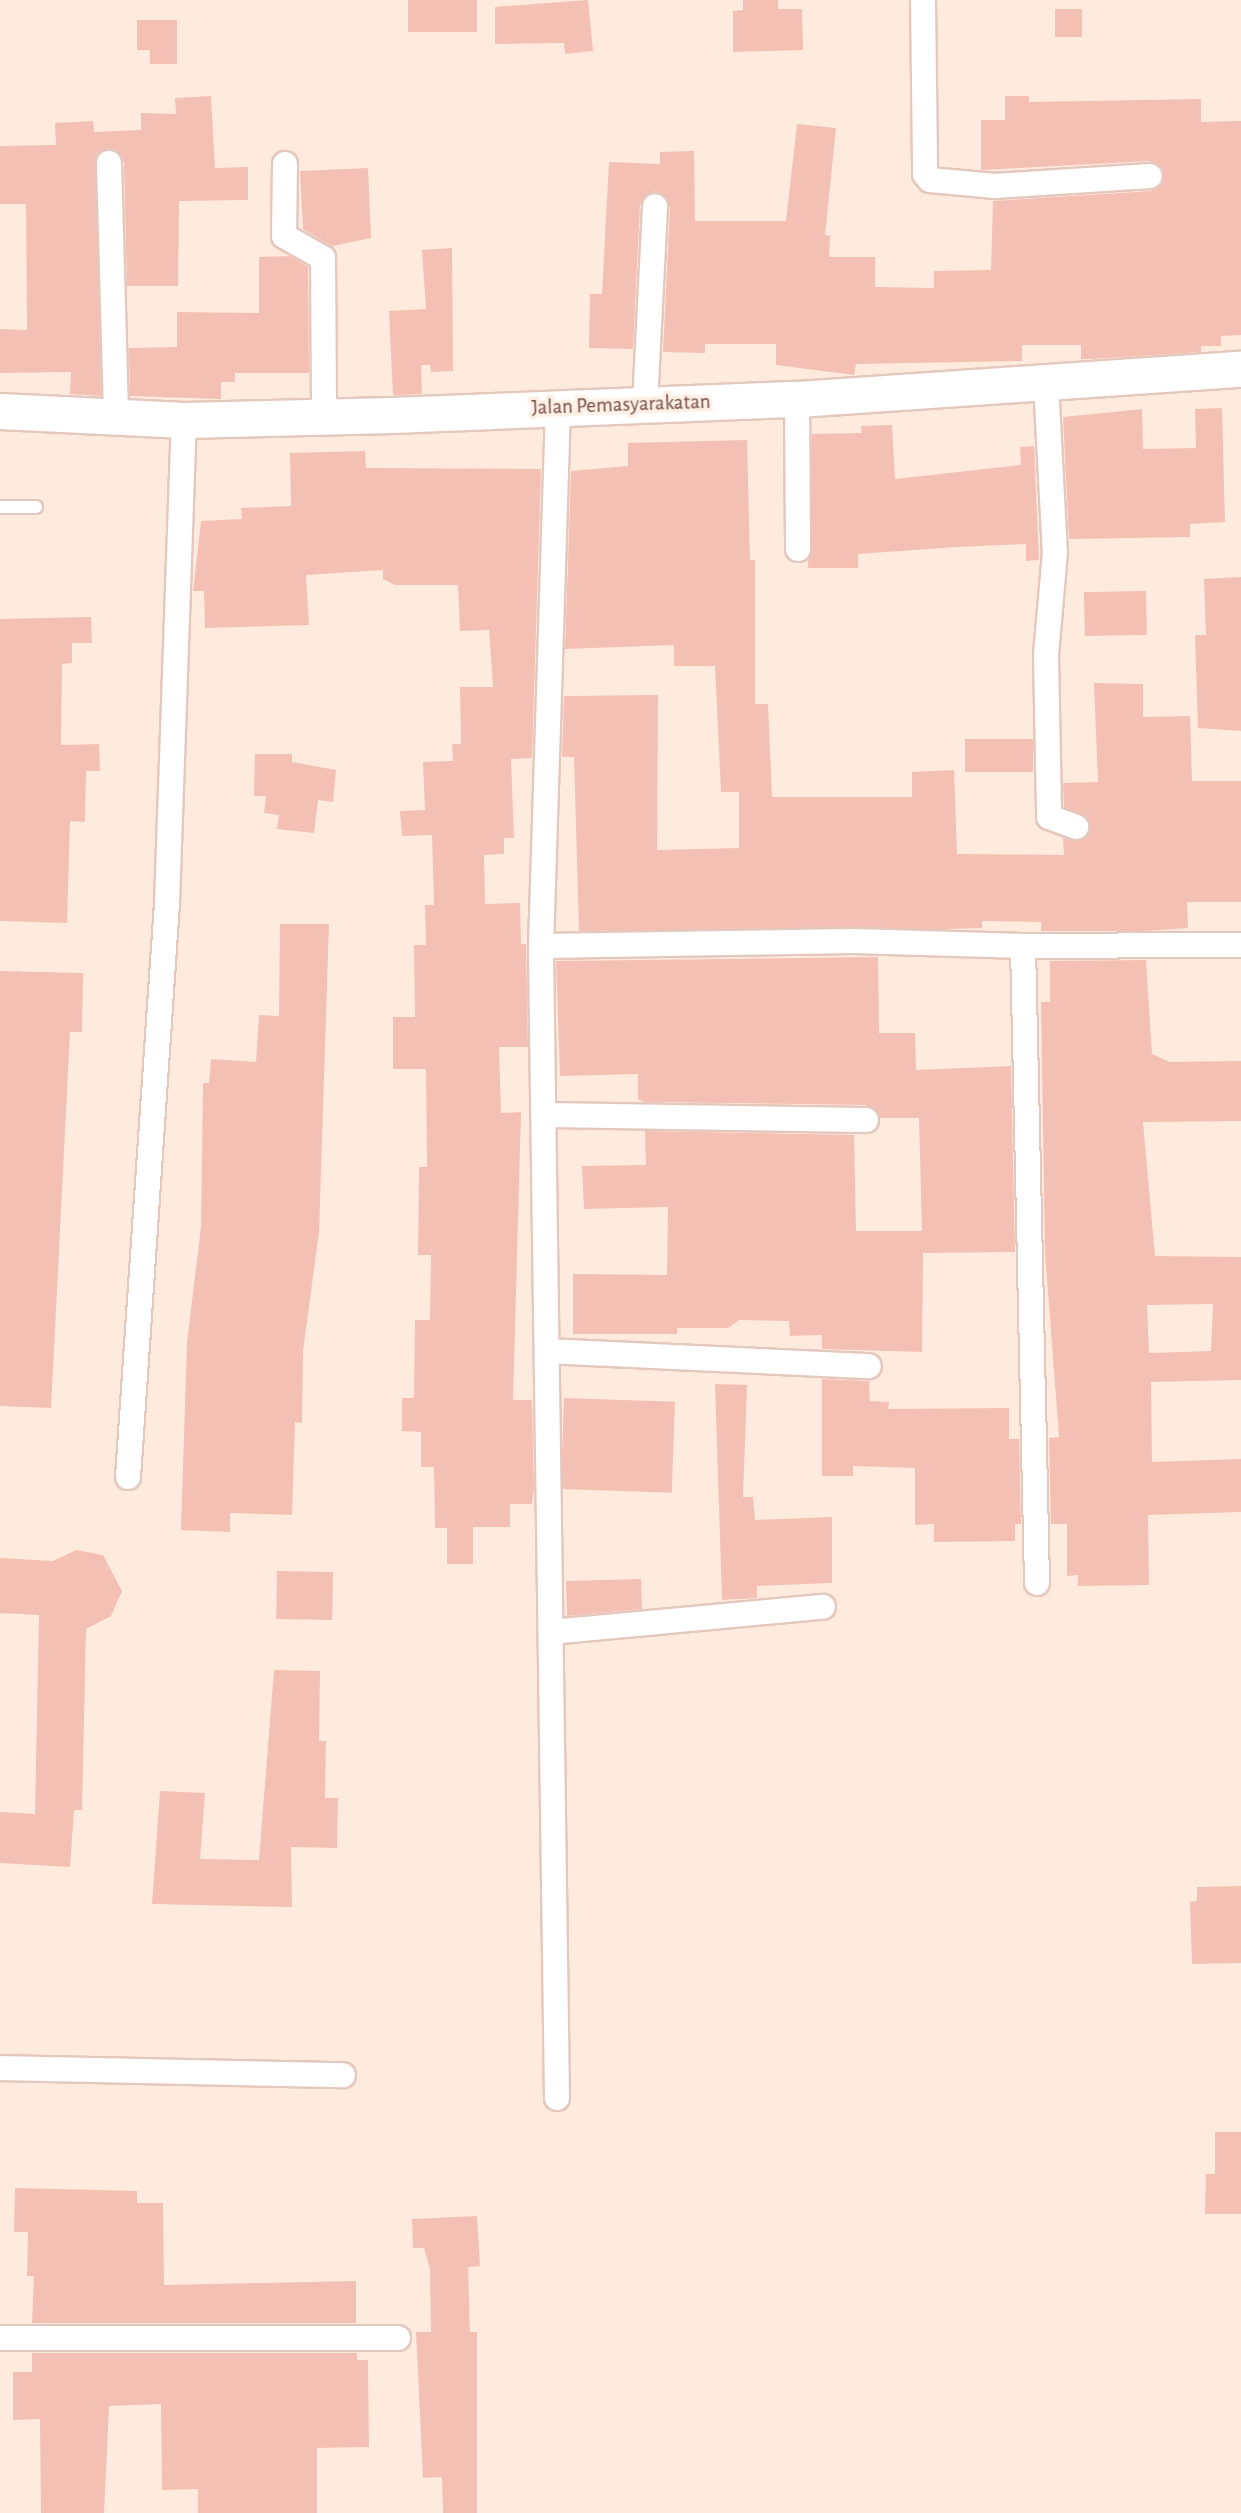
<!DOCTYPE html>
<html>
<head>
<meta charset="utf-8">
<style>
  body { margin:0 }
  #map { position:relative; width:1241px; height:2513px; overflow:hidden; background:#feebde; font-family:"Alegreya Sans",sans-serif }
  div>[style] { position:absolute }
  .building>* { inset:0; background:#f5c0b4; transform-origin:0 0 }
  .roads { filter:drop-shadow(2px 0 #e4c7bd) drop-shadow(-2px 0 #e4c7bd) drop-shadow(0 2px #e4c7bd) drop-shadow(0 -2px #e4c7bd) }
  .lane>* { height:12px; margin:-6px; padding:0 6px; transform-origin:6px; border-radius:6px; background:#fff }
  .street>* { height:24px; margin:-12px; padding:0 12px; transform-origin:12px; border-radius:12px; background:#fff }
  .secondary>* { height:35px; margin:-17.5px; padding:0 17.5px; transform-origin:17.5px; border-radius:17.5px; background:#fff }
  span { translate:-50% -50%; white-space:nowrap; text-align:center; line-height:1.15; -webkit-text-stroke:7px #fff0e5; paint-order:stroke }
  .street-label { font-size:21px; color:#744c45 }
</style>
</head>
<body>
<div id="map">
  <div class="building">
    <div style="left:408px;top:0;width:69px;height:32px"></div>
    <div style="clip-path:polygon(588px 0,593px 51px,565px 54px,564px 43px,495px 44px,495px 7px)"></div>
    <div style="clip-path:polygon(743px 0,778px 0,778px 9px,802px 9px,803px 50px,733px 52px,733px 11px,743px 10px)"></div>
    <div style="left:1055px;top:9px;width:27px;height:28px"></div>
    <div style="clip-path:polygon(137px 20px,177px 20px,177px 64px,150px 64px,150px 50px,137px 50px)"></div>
    <div style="clip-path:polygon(211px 96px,215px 168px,248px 167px,248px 200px,179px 201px,178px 286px,127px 286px,124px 162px,109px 148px,96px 157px,101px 396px,70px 394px,71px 372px,0 373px,0 329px,27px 330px,26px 204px,0 204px,0 146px,56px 145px,55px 123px,93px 121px,94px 132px,141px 130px,141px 113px,176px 114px,175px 98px)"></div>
    <div style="clip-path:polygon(1005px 96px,1029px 96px,1029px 102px,1201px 99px,1201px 122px,1241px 121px,1241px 335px,1221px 336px,1221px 346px,1201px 346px,1201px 352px,1092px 359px,1081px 359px,1081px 345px,1022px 345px,1022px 361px,856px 364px,854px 375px,776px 365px,776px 344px,705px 344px,705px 353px,663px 352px,670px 207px,655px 191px,640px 205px,633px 349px,589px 348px,590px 294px,602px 294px,609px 162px,660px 164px,660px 152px,694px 151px,695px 221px,786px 221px,797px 124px,836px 128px,825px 235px,830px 236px,829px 257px,875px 257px,875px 287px,934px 288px,934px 271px,991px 270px,993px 201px,1151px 191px,1163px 183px,1163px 168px,1149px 161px,981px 170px,981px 120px,1005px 120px)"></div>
    <div style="clip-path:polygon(368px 168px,371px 238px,332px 246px,303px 229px,300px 171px)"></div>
    <div style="clip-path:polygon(452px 248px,453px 371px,431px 372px,430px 365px,421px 365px,422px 394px,393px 395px,389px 311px,426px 309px,422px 250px)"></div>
    <div style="clip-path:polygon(290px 256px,308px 267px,309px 373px,235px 373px,235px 382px,221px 382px,221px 399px,130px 396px,129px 348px,177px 347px,177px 312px,259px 313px,259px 257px)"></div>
    <div style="clip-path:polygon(1222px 408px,1225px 522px,1190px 524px,1190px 537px,1069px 539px,1063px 417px,1142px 409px,1143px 449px,1196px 448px,1195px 409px)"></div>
    <div style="clip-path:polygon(892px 425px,895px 479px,1021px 465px,1020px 447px,1034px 446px,1039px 560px,1026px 561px,1026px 544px,957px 547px,858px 554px,858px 568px,808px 568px,812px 434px,862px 433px,861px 426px)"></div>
    <div style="clip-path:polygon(747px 440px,750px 560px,755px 560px,755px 704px,768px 704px,772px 797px,912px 797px,912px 772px,954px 770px,957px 854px,1064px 855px,1063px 838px,1079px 841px,1090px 831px,1087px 817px,1064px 807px,1063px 783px,1098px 782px,1094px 683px,1143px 684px,1143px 717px,1190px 716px,1192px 781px,1241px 781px,1241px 902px,1187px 902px,1188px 928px,1144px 931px,1041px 931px,1041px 922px,982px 921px,982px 928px,947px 929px,579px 931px,574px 757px,562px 757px,564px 696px,658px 695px,657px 850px,739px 848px,739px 792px,721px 792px,715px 666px,674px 666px,674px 645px,565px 649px,571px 471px,628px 466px,628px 443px)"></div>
    <div style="clip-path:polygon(365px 451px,366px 468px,541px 469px,532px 758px,511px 759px,514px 838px,504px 838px,504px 854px,484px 855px,485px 904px,520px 903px,521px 944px,526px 944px,528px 1047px,499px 1047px,501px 1113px,521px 1112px,513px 1400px,532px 1400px,534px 1488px,532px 1504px,510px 1504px,510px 1527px,473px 1527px,473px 1564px,447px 1564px,447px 1528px,435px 1528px,434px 1467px,421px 1467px,421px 1432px,402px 1431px,402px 1398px,414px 1398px,415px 1320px,430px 1320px,431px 1255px,418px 1255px,419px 1167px,427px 1167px,426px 1069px,393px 1069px,393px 1017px,415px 1017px,414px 945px,426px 945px,425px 905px,434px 905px,432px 835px,402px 836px,400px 811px,425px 810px,423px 762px,453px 761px,452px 744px,461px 744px,460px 687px,493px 687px,489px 630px,460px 631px,458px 585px,395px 585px,383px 579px,383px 570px,306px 575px,309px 625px,205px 628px,204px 591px,193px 591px,201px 521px,242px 519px,241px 508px,291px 506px,290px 453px)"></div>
    <div style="clip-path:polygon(1241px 577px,1241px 731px,1198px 728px,1195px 635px,1206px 635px,1204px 579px)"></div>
    <div style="left:1146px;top:591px;width:44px;height:62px;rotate:89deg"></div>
    <div style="clip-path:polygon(91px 617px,92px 643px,72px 643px,72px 663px,62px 664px,61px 745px,99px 744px,100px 771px,86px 771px,85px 822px,70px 821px,67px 923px,0 921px,0 619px)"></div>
    <div style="left:1033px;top:739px;width:33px;height:68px;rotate:90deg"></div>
    <div style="clip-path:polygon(255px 754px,292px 754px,292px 762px,336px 770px,333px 802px,318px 800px,314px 833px,277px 829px,279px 815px,264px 813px,266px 796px,254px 796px)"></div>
    <div style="clip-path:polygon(280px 924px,329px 924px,319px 1232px,303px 1351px,302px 1423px,295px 1422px,292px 1515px,230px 1513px,230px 1532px,181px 1530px,187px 1342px,201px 1227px,203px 1083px,209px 1083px,211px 1059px,256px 1062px,259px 1015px,279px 1016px)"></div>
    <div style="clip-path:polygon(878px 957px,879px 1033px,915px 1033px,916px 1070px,1011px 1066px,1015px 1252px,923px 1253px,922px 1352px,822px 1349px,822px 1335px,790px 1336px,789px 1321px,739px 1320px,728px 1328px,677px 1328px,677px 1334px,573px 1334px,573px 1274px,667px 1275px,668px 1207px,584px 1209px,582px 1166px,646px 1165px,645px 1131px,854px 1135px,856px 1231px,922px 1231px,919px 1118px,880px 1118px,866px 1105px,644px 1102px,638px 1099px,638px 1074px,560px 1076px,556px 961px)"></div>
    <div style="clip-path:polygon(evenodd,1146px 960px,1152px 1054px,1170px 1062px,1241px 1061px,1241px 1121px,1143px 1122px,1155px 1256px,1241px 1257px,1241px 1380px,1151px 1382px,1152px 1462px,1241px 1459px,1241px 1512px,1148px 1515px,1149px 1585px,1078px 1586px,1078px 1575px,1067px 1576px,1067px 1524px,1051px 1524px,1049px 1438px,1059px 1437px,1045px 1252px,1041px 1002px,1050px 1002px,1050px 961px,1146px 960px,1213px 1304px,1211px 1351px,1149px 1353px,1147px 1305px,1213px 1304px)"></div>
    <div style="clip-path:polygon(0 971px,83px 973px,82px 1032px,70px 1032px,51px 1408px,0 1406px)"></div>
    <div style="clip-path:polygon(822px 1379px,869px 1381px,870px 1401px,889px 1402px,888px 1409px,1009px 1408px,1009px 1439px,1019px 1439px,1021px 1524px,1015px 1524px,1015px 1541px,934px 1542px,934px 1524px,915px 1525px,915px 1468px,853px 1466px,853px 1476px,822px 1476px)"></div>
    <div style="clip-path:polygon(715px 1384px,747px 1385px,743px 1497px,753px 1497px,755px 1520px,832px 1517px,832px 1583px,757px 1586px,757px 1598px,722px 1600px)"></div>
    <div style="left:564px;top:1398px;width:111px;height:91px;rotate:2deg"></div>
    <div style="clip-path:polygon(76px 1550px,103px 1555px,122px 1591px,111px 1616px,86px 1629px,82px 1810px,74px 1810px,70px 1867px,0 1863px,0 1812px,35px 1814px,39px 1615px,0 1613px,0 1558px,53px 1561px)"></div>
    <div style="left:277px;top:1571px;width:56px;height:48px;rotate:1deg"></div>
    <div style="clip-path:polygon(641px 1579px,642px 1609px,567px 1616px,566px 1581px)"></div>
    <div style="clip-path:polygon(274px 1670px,320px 1671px,319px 1741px,326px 1741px,325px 1798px,338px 1798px,337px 1848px,291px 1847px,292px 1907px,152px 1904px,160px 1791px,205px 1793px,200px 1859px,259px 1860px)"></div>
    <div style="clip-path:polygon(1241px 1886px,1241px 1963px,1192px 1964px,1190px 1902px,1197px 1901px,1197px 1887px)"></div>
    <div style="clip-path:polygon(1215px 2132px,1241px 2132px,1241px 2214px,1205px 2214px,1206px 2174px,1215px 2174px)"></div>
    <div style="clip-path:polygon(15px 2188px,137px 2191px,137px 2203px,163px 2203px,164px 2285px,356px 2281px,356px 2323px,32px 2323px,34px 2276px,27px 2276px,28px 2232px,14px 2232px)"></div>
    <div style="clip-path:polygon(477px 2216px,480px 2266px,468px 2267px,470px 2332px,477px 2332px,477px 2513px,443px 2513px,442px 2477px,423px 2478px,416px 2332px,431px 2332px,430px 2269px,424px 2248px,413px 2248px,412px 2219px)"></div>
    <div style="clip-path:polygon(32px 2353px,357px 2353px,357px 2360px,368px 2360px,369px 2447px,317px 2448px,317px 2513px,198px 2513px,198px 2489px,162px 2490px,161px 2404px,109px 2406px,104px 2513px,41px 2513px,40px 2419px,13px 2420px,13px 2372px,32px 2372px)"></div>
  </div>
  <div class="roads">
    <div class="lane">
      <div style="left:0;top:507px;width:36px"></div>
    </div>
    <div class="street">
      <div style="left:923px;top:0;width:174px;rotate:89.3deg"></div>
      <div style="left:925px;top:174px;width:8px;rotate:50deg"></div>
      <div style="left:930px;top:180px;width:65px;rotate:5.3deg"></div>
      <div style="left:995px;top:186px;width:155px;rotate:-3.7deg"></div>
      <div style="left:109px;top:163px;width:253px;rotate:88.4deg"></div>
      <div style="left:285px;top:164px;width:72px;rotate:90.8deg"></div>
      <div style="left:284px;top:236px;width:45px;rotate:29.4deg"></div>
      <div style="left:323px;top:258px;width:158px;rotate:89.6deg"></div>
      <div style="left:1046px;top:383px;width:169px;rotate:87deg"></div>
      <div style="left:1055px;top:552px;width:103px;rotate:95deg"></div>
      <div style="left:1046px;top:655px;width:162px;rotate:88.9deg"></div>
      <div style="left:1049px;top:817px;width:29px;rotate:20deg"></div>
      <div style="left:797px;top:399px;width:150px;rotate:89.6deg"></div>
      <div style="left:645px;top:404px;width:198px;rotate:-87.1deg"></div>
      <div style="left:541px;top:946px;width:313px;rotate:-0.9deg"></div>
      <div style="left:854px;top:941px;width:169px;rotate:1.7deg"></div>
      <div style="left:1023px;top:946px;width:637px;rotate:88.74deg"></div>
      <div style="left:1023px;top:946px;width:218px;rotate:-0.3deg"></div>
      <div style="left:545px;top:1115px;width:321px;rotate:0.9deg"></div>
      <div style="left:548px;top:1351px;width:321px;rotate:2.7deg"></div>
      <div style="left:128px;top:1477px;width:575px;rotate:-86.11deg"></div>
      <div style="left:167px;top:903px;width:483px;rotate:-88deg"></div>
      <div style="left:551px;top:1632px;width:273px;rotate:-5.3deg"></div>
      <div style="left:0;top:2068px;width:343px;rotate:1.2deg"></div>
      <div style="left:557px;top:2098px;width:1152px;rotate:-90.8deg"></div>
      <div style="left:541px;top:946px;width:538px;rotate:-88.19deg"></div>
      <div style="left:0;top:2338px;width:398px"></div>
    </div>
    <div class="secondary">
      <div style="left:0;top:411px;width:184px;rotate:2.8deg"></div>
      <div style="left:184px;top:420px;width:208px;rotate:-1.4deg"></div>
      <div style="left:392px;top:415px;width:405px;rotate:-2.3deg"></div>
      <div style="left:797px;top:399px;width:445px;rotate:-3.9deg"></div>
    </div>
  </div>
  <div class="street-label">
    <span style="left:621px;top:405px;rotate:-2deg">Jalan Pemasyarakatan</span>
  </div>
</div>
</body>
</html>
